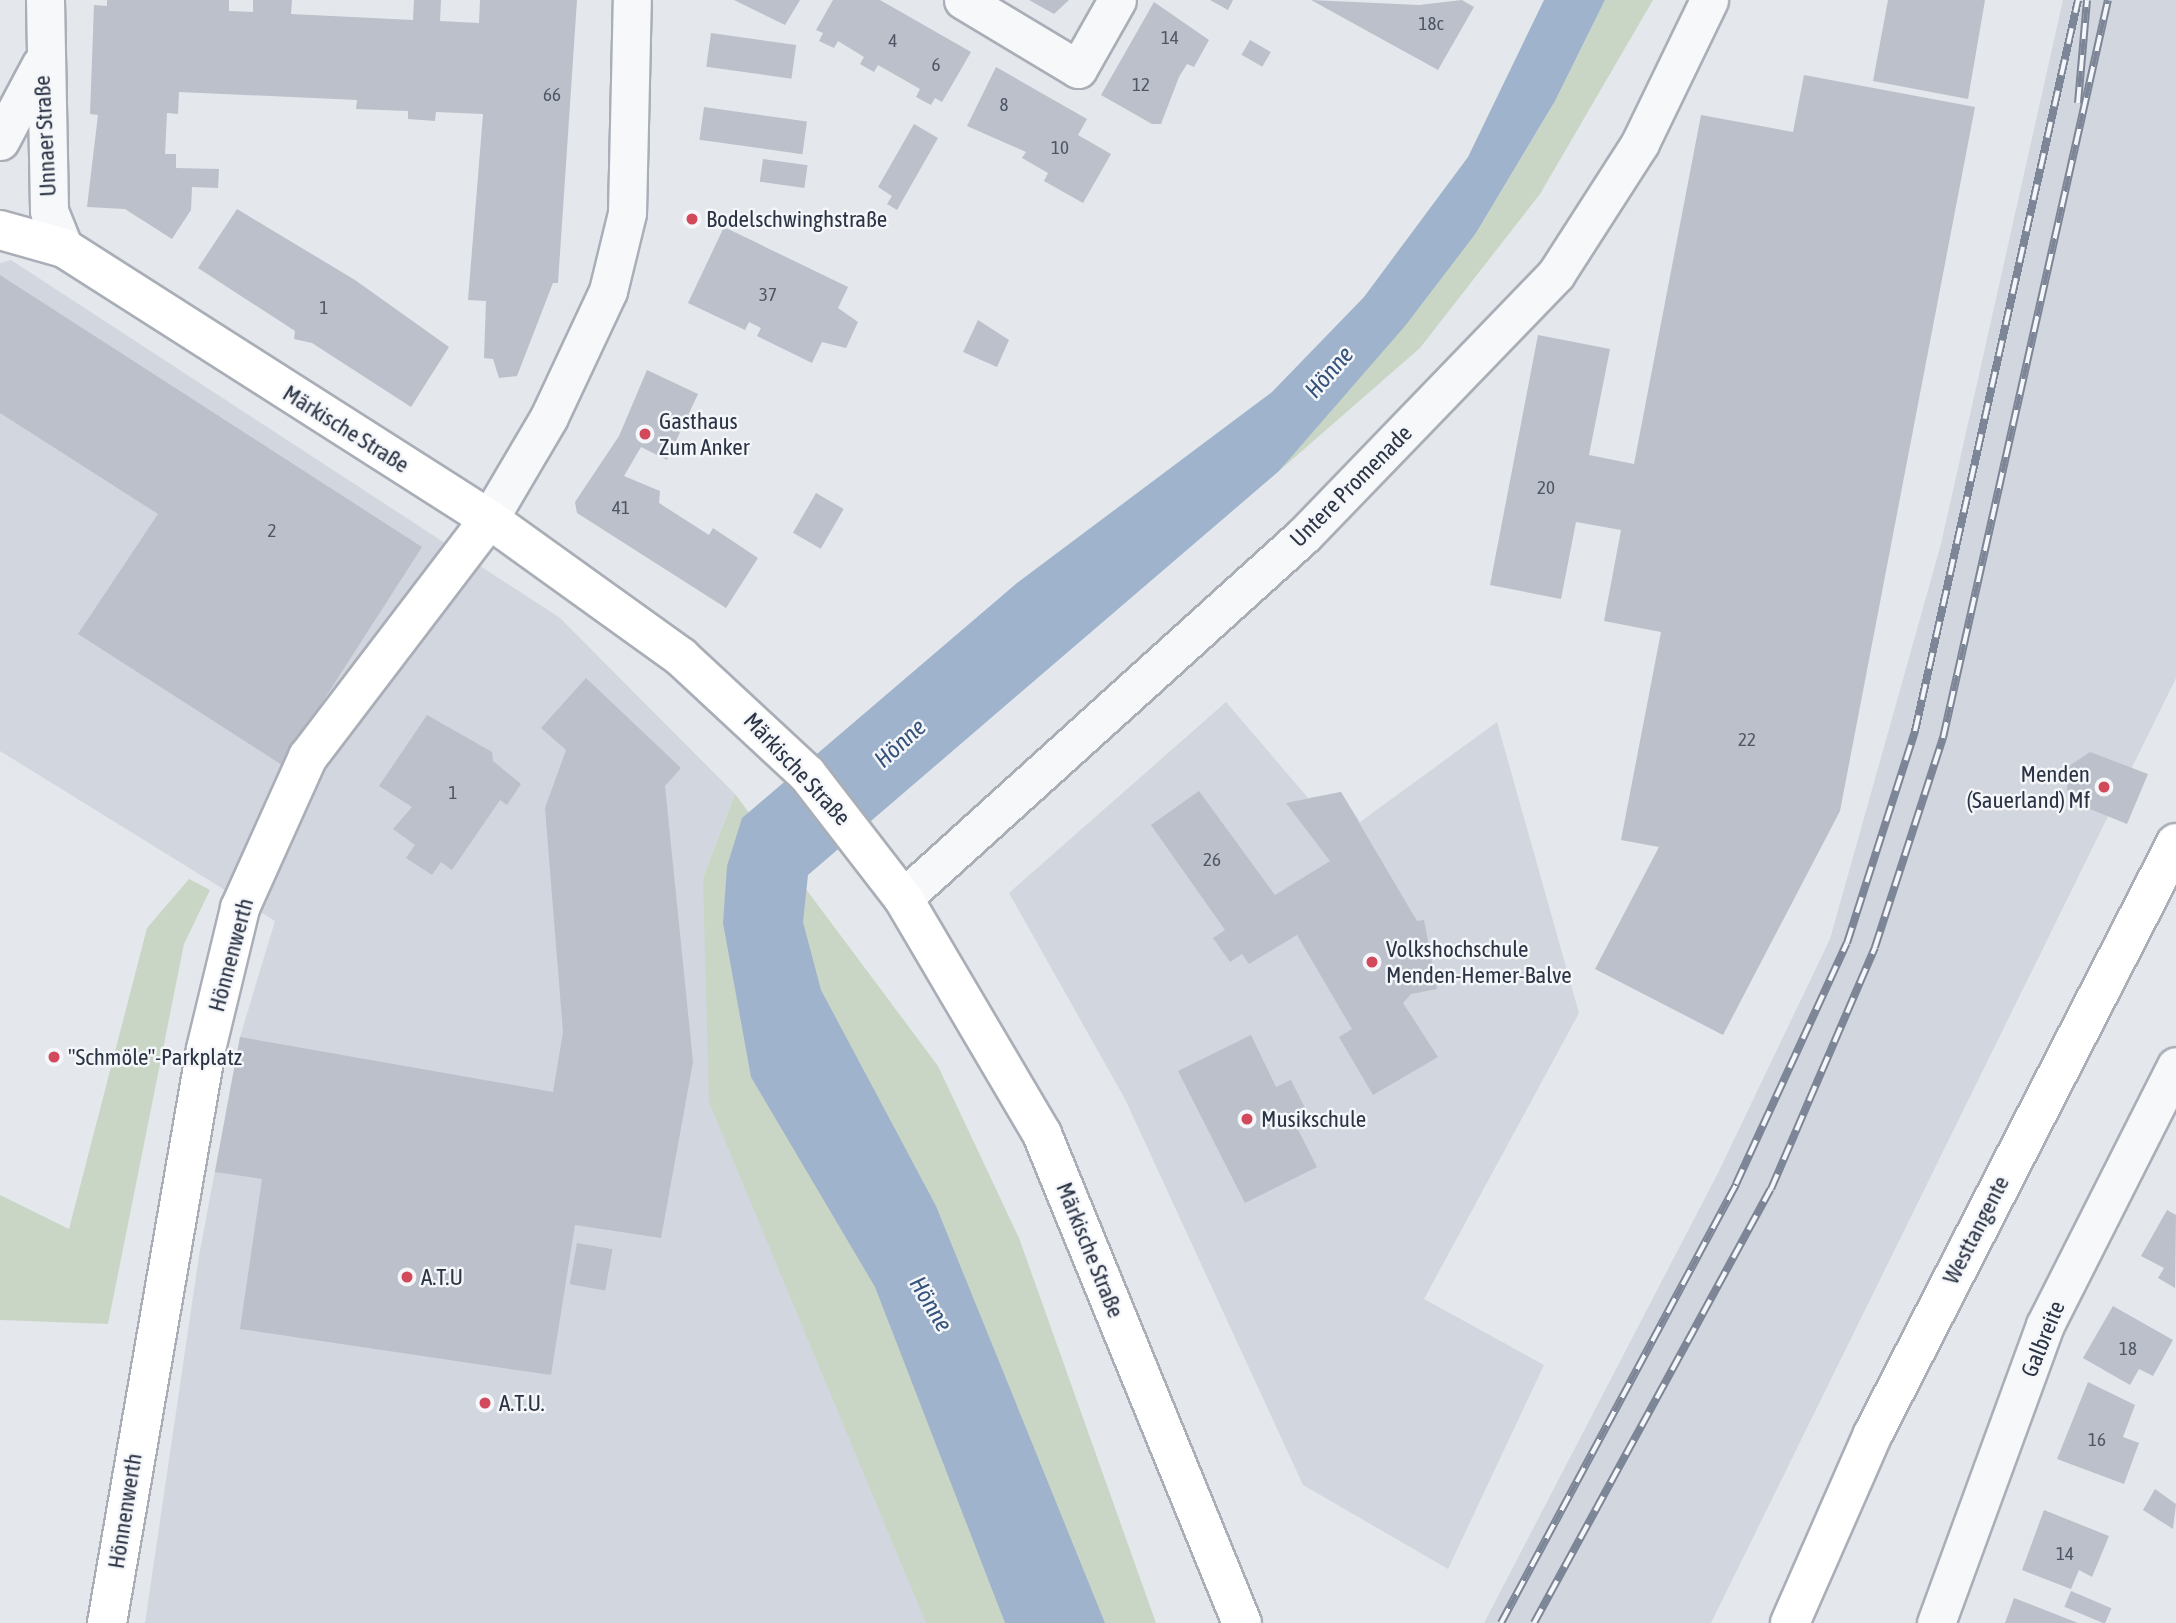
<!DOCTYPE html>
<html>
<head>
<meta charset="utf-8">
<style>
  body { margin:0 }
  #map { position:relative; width:2176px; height:1623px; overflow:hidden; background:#e4e7ec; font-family:"Asap Condensed",sans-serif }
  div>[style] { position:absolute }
  .built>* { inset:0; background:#d2d6de }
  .green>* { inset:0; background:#c9d6c5 }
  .water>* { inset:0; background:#9fb4cc }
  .building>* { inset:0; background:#bbc0ca; transform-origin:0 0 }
  .roads { filter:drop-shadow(2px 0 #a9aeb7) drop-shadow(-2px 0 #a9aeb7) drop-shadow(0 2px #a9aeb7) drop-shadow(0 -2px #a9aeb7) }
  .street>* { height:37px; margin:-18.5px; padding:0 18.5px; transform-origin:18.5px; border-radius:18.5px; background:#f7f8fa }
  .primary>* { height:38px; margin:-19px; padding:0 19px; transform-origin:19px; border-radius:19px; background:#fff }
  .rail>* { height:8px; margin-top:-4px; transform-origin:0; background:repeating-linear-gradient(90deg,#f4f6f9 0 16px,#7d8696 0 32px); box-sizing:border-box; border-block:2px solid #7d8696 }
  .dots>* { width:19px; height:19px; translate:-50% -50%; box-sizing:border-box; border:4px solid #f4f6f9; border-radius:50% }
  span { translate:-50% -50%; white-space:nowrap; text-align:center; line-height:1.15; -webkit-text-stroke:5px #f4f6f9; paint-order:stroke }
  .number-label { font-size:19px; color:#4f5766 }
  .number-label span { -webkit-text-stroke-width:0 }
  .street-label { font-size:23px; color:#2b3445 }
  .poi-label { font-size:23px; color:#2b3445 }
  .left { translate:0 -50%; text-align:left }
  .right { translate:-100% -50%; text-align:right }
  .water-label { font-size:24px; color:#34527a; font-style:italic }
</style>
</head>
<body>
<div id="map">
  <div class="built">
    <div style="clip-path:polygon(2063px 0,2176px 0,2176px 678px,1711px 1623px,1484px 1623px,1718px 1173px,1830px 939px,1941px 544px)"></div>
    <div style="clip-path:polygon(11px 260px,560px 618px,735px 794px,703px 878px,926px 1623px,145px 1623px,199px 1256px,240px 1037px,275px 921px,0 751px,0 263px)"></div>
    <div style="clip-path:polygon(1226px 702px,1308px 798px,1341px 792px,1360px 822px,1497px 722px,1579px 1013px,1424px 1299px,1544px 1365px,1448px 1569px,1303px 1485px,1125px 1099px,1009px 893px)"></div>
  </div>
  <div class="green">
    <div style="clip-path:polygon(1605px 0,1653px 0,1540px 194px,1420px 348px,1279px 471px,1476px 233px,1555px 101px)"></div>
    <div style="clip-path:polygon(735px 794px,938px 1066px,1019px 1238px,1156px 1623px,926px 1623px,709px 1102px,703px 878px)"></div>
    <div style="clip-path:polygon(189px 879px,210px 890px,184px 944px,108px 1324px,0 1320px,0 1195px,69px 1229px,147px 928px)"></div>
  </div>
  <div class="water">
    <div style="clip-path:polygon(1544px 0,1605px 0,1555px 101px,1476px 233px,1405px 326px,1279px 471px,808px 875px,803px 922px,821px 990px,936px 1206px,1105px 1623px,1005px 1623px,875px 1287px,751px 1077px,723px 923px,727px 866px,742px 818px,1017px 583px,1272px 392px,1364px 297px,1468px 157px)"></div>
  </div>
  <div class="building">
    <div style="clip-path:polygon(107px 0,229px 0,229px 11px,253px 12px,253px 0,292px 0,291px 14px,413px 20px,414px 0,441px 0,440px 21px,479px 23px,480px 0,577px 0,558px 283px,553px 283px,517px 376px,499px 378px,493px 359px,484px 358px,486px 301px,468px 300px,483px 114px,436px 112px,435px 121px,408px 119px,408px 111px,356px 109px,357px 100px,179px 92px,178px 114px,167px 113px,165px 154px,176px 154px,176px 168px,219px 169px,218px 188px,192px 187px,191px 210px,172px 239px,125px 209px,87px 207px,98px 115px,90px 114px,94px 5px,107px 6px)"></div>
    <div style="clip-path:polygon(734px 0,800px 0,785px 25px)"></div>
    <div style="clip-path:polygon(833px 0,880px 0,971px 52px,942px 102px,935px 98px,931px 105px,916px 97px,920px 89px,878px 65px,874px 72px,860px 64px,864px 57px,838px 41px,834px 48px,819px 41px,823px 33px,816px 30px)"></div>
    <div style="clip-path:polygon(1029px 0,1069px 0,1054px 14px)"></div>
    <div style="clip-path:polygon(1210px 0,1233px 0,1228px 10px)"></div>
    <div style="clip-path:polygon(1311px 0,1419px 5px,1462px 0,1474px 7px,1438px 70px)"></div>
    <div style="clip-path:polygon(1888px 0,1985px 0,1968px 99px,1873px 81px)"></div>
    <div style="clip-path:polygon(1154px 2px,1209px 40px,1194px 67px,1187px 64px,1179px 77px,1161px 124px,1152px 124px,1101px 95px)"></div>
    <div style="left:711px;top:33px;width:86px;height:34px;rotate:8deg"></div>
    <div style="left:1250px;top:40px;width:24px;height:17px;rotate:30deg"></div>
    <div style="clip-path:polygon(996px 67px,1087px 119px,1078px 135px,1111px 154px,1083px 203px,1044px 181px,1048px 173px,1022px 158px,1026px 152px,967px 126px)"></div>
    <div style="clip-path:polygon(1804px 75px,1975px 107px,1840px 811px,1723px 1035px,1595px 969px,1659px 847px,1621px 840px,1661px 632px,1604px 621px,1621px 530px,1576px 522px,1561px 599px,1490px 585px,1538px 335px,1610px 349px,1589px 455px,1634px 464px,1701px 115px,1793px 132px)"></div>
    <div style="left:704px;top:107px;width:104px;height:33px;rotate:8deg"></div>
    <div style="clip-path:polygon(914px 124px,938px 138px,897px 210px,887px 204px,892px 196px,878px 187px)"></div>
    <div style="left:763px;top:159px;width:45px;height:23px;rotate:8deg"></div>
    <div style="clip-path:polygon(237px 209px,355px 280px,449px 347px,411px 407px,312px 343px,294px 339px,295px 331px,198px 268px)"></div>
    <div style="clip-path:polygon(724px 227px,848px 287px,838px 308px,858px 322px,846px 348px,822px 342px,812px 363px,757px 336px,761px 328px,749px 322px,745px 330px,688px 303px)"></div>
    <div style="clip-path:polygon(0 275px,422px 547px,282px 765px,78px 634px,158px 514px,0 413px)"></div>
    <div style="clip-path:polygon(978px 320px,1009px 340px,997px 367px,963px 352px)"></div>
    <div style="clip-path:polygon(647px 370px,698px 394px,667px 460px,641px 447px,624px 476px,660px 491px,659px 503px,709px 535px,713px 528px,758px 558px,726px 608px,577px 513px,575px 502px,619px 436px)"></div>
    <div style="left:816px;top:493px;width:32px;height:46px;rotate:30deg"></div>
    <div style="clip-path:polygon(586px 678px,681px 768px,665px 786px,693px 1062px,661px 1238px,575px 1225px,551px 1375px,240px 1329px,262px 1179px,215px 1172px,240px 1037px,553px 1092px,563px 1032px,545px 808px,566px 750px,541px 728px)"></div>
    <div style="clip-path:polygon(427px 715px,492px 752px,493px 761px,521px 784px,507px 805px,500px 800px,452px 870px,441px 862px,432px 875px,406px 858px,415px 845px,393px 829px,412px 807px,379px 786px)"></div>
    <div style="clip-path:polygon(2090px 752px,2148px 774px,2127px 824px,2080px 805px,2067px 790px,2069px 766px)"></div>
    <div style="clip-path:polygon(1199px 791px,1275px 895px,1330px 861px,1286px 803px,1341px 792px,1417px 921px,1424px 920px,1437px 989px,1411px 994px,1403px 1003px,1438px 1057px,1373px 1095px,1339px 1037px,1352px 1029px,1297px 935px,1249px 964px,1242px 954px,1230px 962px,1213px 938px,1225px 930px,1151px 825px)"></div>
    <div style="clip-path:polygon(1251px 1035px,1276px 1087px,1291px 1080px,1305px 1108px,1291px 1116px,1317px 1167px,1245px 1203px,1178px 1071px)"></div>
    <div style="clip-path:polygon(2167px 1210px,2176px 1215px,2175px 1288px,2158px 1278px,2164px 1268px,2141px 1256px)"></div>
    <div style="left:577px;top:1243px;width:36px;height:42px;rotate:10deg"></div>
    <div style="clip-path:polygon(2113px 1306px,2173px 1340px,2153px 1376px,2139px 1369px,2130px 1385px,2083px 1358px)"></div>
    <div style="clip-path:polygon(2088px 1382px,2135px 1405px,2123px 1437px,2139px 1443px,2124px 1484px,2057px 1459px)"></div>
    <div style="clip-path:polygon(2155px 1489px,2176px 1504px,2173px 1529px,2143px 1510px)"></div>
    <div style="clip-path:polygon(2044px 1510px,2109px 1536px,2092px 1577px,2079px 1570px,2071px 1589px,2022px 1570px)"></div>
    <div style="left:2071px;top:1591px;width:44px;height:17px;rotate:23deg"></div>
    <div style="clip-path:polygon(2014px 1598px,2078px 1623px,2005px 1623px)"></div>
  </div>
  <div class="roads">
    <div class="street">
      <div style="left:45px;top:0;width:211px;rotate:88.9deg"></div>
      <div style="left:49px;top:211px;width:40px;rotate:68deg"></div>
      <div style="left:963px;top:0;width:134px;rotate:31deg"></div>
      <div style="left:1078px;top:69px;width:79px;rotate:-60.5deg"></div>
      <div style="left:0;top:141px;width:87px;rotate:-62deg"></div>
      <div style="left:489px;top:519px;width:118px;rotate:-59.5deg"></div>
      <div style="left:549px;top:417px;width:139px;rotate:-64.9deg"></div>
      <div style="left:608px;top:291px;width:80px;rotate:-76.3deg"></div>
      <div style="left:627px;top:213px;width:213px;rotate:-88.7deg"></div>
      <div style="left:903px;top:898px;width:541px;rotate:-42.15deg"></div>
      <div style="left:1304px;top:535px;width:363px;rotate:-46deg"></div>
      <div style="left:1556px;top:274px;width:156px;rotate:-57.3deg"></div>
      <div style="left:1640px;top:143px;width:159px;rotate:-64.2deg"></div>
      <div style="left:1936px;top:1623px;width:317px;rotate:-69.9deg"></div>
      <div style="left:2045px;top:1325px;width:290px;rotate:-63.2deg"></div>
    </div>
    <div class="primary">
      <div style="left:0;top:230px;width:66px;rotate:15.7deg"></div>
      <div style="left:64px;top:248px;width:504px;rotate:32.52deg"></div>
      <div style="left:489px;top:519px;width:236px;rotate:35.7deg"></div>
      <div style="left:681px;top:657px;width:172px;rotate:42.9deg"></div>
      <div style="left:807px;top:774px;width:157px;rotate:52.3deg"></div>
      <div style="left:903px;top:898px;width:274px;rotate:59.5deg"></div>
      <div style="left:1042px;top:1134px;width:528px;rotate:67.76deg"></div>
      <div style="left:107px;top:1623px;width:582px;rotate:-80.21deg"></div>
      <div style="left:206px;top:1049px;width:145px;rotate:-76.4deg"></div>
      <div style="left:240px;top:908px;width:166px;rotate:-65.8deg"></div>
      <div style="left:308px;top:757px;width:299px;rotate:-52.7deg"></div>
      <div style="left:1790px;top:1623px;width:206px;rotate:-66.3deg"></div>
      <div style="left:1873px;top:1434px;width:664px;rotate:-62.86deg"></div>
    </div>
  </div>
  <div class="rail">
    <div style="left:2078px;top:103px;width:103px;rotate:-85deg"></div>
    <div style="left:1501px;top:1623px;width:498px;rotate:-61.8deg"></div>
    <div style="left:1736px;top:1184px;width:265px;rotate:-65.3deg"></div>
    <div style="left:1847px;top:943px;width:223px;rotate:-72.2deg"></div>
    <div style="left:1915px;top:731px;width:749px;rotate:-77.43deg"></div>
    <div style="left:1534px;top:1623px;width:494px;rotate:-61.4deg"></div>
    <div style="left:1771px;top:1189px;width:263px;rotate:-66.7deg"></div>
    <div style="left:1875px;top:947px;width:220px;rotate:-72deg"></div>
    <div style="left:1943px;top:738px;width:756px;rotate:-77.4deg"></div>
  </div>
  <div class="dots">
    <div style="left:692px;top:219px;background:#d1495b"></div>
    <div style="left:645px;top:434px;background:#d1495b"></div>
    <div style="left:2104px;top:787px;background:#d1495b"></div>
    <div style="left:1372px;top:962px;background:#d1495b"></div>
    <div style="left:54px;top:1057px;background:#d1495b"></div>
    <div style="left:1247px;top:1119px;background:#d1495b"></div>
    <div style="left:407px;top:1277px;background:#d1495b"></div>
    <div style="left:485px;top:1403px;background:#d1495b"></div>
  </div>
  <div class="number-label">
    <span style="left:1431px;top:24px">18c</span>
    <span style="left:1170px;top:38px">14</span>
    <span style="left:893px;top:41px">4</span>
    <span style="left:936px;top:65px">6</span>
    <span style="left:1141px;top:85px">12</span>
    <span style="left:552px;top:95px">66</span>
    <span style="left:1004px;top:105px">8</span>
    <span style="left:1060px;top:148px">10</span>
    <span style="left:768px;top:295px">37</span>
    <span style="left:324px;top:308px">1</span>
    <span style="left:1546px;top:488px">20</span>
    <span style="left:621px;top:508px">41</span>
    <span style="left:272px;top:531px">2</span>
    <span style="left:1747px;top:740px">22</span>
    <span style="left:453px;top:793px">1</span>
    <span style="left:1212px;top:860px">26</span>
    <span style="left:2128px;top:1349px">18</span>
    <span style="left:2097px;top:1440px">16</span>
    <span style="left:2065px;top:1554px">14</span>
  </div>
  <div class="street-label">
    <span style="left:45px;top:136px;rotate:-93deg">Unnaer Straße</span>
    <span style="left:346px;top:429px;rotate:32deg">Märkische Straße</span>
    <span style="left:1351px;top:486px;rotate:-45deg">Untere Promenade</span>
    <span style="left:797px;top:769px;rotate:47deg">Märkische Straße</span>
    <span style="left:231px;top:955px;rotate:-75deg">Hönnenwerth</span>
    <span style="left:1976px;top:1230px;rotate:-63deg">Westtangente</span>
    <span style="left:1090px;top:1250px;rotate:68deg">Märkische Straße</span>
    <span style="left:2043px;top:1339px;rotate:-68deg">Galbreite</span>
    <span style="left:125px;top:1511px;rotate:-81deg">Hönnenwerth</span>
  </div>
  <div class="poi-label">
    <span class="left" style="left:706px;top:219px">Bodelschwinghstraße</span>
    <span class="left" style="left:659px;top:434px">Gasthaus<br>Zum Anker</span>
    <span class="right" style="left:2090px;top:787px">Menden<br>(Sauerland) Mf</span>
    <span class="left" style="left:1386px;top:962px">Volkshochschule<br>Menden-Hemer-Balve</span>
    <span class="left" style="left:68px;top:1057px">"Schmöle"-Parkplatz</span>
    <span class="left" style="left:1261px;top:1119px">Musikschule</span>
    <span class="left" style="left:421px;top:1277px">A.T.U</span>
    <span class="left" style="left:499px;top:1403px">A.T.U.</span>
  </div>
  <div class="water-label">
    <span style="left:1329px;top:372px;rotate:-49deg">Hönne</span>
    <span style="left:900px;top:743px;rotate:-42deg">Hönne</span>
    <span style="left:931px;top:1304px;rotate:59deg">Hönne</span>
  </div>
</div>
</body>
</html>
